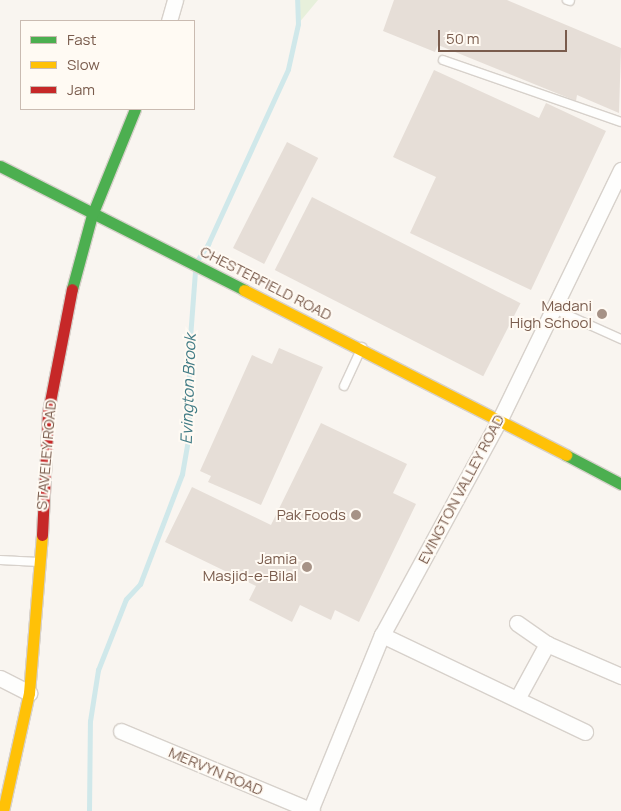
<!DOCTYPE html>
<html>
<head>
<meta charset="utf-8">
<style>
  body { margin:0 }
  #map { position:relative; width:621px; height:811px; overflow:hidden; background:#f9f5f0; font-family:Manrope,sans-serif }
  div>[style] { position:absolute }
  .green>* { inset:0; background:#e7f0db }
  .stream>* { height:5px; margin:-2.5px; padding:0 2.5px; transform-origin:2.5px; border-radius:2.5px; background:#d0e8ea }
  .building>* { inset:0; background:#e6ded7; transform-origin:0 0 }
  .roads { filter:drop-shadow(1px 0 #d7d1cb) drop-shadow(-1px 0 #d7d1cb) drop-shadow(0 1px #d7d1cb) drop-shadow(0 -1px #d7d1cb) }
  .lane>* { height:8px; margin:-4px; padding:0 4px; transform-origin:4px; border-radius:4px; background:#fefefd }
  .street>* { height:15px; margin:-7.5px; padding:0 7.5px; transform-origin:7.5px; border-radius:7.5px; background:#fefefd }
  .fast>* { height:11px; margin:-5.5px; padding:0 5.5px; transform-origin:5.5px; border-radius:5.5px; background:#4caf50 }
  .slow>* { height:11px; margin:-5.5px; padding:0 5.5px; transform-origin:5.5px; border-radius:5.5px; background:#ffc107 }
  .jam>* { height:11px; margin:-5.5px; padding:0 5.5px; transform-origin:5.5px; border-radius:5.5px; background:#c62828 }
  .dots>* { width:14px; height:14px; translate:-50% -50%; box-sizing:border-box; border:2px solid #fffaf3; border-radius:50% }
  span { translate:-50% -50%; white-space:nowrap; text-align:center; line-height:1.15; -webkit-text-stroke:4px #fffaf3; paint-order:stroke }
  .street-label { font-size:15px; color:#7a5c4d }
  .poi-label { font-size:15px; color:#7a5c4d }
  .right { translate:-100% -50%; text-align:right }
  .water-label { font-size:16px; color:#437c86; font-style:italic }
  .legend { position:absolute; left:20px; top:20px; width:175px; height:90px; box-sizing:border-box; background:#fffaf3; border:1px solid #cabbb1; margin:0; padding:6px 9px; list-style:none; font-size:15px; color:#7a5c4d }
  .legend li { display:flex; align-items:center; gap:10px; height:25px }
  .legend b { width:25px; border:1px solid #cabbb1 }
  .scale { position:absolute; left:438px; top:30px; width:129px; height:22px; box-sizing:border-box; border:2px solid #7a5c4d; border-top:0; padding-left:6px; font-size:15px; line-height:18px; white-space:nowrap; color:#7a5c4d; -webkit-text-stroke:4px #fffaf3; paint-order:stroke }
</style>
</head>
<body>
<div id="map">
  <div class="green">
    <div style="clip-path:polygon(297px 0,318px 0,298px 24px)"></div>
  </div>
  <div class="stream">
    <div style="left:196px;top:262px;width:22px;rotate:-56deg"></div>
    <div style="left:208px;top:244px;width:192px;rotate:-65.4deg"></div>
    <div style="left:288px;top:69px;width:46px;rotate:-77.5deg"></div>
    <div style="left:298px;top:24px;width:24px;rotate:-92deg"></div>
    <div style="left:89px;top:811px;width:90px;rotate:-89.4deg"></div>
    <div style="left:90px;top:721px;width:52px;rotate:-81.1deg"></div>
    <div style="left:98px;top:670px;width:76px;rotate:-68.5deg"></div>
    <div style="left:126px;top:599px;width:21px;rotate:-47deg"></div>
    <div style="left:140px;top:584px;width:118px;rotate:-69.1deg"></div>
    <div style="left:182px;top:474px;width:41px;rotate:-80.1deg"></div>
    <div style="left:189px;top:434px;width:83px;rotate:-90deg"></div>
    <div style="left:189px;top:351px;width:79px;rotate:-85.7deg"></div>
  </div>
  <div class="building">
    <div style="clip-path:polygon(394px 0,507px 0,621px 48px,619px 113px,577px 95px,576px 101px,438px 45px,435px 52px,383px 31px)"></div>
    <div style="clip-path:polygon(434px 70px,539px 118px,546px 103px,606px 131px,531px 290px,410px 233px,436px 177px,393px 157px)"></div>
    <div style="left:287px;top:142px;width:35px;height:119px;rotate:27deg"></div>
    <div style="left:312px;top:197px;width:234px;height:82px;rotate:27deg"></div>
    <div style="clip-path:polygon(279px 348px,323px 367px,261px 505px,208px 482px,211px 476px,200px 471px,252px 355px,272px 364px)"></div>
    <div style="clip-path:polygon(321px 423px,407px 464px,393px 493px,416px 504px,359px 622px,335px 610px,331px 620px,300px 605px,292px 622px,249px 600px,256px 586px,165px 542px,192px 487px,271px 525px)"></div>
  </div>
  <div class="roads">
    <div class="lane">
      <div style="left:567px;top:0;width:3px;rotate:18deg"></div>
      <div style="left:443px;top:60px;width:188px;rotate:19.2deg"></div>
      <div style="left:552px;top:308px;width:76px;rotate:24.2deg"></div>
      <div style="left:344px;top:386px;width:43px;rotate:-65.2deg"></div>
      <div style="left:0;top:560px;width:39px;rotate:3deg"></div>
    </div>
    <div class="street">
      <div style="left:169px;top:21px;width:22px;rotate:-74deg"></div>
      <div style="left:517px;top:623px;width:37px;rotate:35deg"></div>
      <div style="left:547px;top:644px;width:81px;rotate:23.4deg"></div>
      <div style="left:382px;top:635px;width:225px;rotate:25.5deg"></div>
      <div style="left:0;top:678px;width:33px;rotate:27deg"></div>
      <div style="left:517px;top:699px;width:63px;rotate:-61.4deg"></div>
      <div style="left:121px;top:731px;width:207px;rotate:22.7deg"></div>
      <div style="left:310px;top:811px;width:190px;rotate:-67.8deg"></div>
      <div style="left:382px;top:635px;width:246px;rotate:-61.4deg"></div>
      <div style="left:500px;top:419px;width:277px;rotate:-64.1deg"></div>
    </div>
    <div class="fast">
      <div style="left:0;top:166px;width:274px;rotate:26.9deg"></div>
      <div style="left:72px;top:289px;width:77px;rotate:-74.9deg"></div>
      <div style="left:92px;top:215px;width:114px;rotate:-67.9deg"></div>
      <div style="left:566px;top:455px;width:62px;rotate:27.8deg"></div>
    </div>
    <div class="slow">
      <div style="left:244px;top:290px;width:362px;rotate:27.1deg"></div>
      <div style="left:3px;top:811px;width:121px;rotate:-77.6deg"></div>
      <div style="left:29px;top:693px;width:159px;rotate:-85.3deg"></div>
    </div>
    <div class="jam">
      <div style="left:42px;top:535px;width:123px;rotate:-87.2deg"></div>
      <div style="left:48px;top:412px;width:125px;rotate:-79deg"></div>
    </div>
  </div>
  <div class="dots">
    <div style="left:602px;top:314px;background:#a69286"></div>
    <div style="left:356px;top:515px;background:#a69286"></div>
    <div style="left:307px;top:567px;background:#a69286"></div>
  </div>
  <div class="street-label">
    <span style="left:266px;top:283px;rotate:27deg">CHESTERFIELD ROAD</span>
    <span style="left:46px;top:455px;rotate:-85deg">STAVELEY ROAD</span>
    <span style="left:461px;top:489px;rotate:-62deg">EVINGTON VALLEY ROAD</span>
    <span style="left:216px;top:771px;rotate:23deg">MERVYN ROAD</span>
  </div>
  <div class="poi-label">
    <span class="right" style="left:592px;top:314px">Madani<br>High School</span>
    <span class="right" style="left:346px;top:515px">Pak Foods</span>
    <span class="right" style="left:297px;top:567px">Jamia<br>Masjid-e-Bilal</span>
  </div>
  <div class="water-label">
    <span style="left:188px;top:389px;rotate:-88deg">Evington Brook</span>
  </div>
  <ul class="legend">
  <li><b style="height:6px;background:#4caf50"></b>Fast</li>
  <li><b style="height:6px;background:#ffc107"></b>Slow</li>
  <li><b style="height:6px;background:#c62828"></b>Jam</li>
  </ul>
  <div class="scale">50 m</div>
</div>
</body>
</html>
